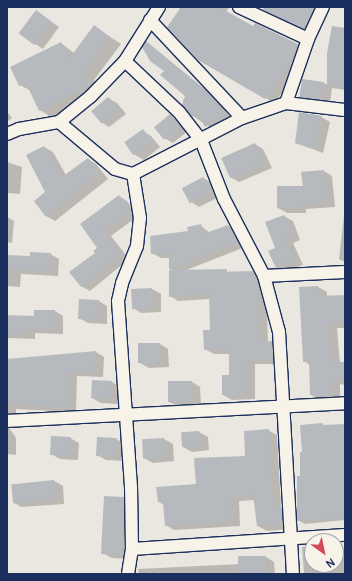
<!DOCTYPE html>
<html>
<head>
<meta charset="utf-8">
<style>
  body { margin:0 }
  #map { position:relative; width:352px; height:581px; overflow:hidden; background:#eae7e0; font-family:Pangolin,sans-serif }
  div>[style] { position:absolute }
  .shadow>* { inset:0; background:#0003 }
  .building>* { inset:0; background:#b6babf; transform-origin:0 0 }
  .roads { filter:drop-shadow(1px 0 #1b2f5e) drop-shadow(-1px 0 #1b2f5e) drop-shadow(0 1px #1b2f5e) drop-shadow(0 -1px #1b2f5e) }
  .minor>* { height:12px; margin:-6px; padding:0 6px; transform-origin:6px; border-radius:6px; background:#f7f3e8 }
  span { translate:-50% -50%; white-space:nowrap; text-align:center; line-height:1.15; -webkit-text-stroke:3px #f7f3e8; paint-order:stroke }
  .frame { position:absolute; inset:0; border:8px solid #1b2f5e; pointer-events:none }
  .north { position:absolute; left:304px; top:533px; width:40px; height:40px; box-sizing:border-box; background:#f7f3e8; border:1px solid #9fa5b1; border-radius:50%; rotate:147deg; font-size:11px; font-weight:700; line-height:16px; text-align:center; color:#1b2f5e }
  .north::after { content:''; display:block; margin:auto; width:14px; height:18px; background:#d1495b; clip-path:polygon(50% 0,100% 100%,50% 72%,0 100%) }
</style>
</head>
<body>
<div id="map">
  <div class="shadow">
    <div style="clip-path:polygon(179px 7px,229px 7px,226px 12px,254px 28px,256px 24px,306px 49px,289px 84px,274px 103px,199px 60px)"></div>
    <div style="clip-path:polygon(266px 7px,308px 7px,322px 14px,312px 33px,272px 14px)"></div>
    <div style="clip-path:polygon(36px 11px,59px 27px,43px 49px,35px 44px)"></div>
    <div style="clip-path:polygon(94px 26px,121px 44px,94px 80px,101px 93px,51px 117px,40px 110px,31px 91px,20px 85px,61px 43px,74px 53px)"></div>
    <div style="clip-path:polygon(345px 29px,345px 90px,332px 88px,330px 104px,310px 102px,302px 97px,324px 83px,328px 85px)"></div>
    <div style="clip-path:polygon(146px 43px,216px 98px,232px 120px,215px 131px,193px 116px,183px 100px,187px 96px,165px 71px)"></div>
    <div style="clip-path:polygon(108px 98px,117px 103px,126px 114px,109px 127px,101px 122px)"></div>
    <div style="clip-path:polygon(7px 112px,12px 118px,7px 122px)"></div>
    <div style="clip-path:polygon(170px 115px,188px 131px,173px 143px,164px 138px,155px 127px)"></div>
    <div style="clip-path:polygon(321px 117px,330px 122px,323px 153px,296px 143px)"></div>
    <div style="clip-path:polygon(143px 131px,151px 136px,160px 147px,144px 160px,135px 155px,127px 143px)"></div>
    <div style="clip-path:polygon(255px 144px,263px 149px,272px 168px,239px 182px,230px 177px)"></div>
    <div style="clip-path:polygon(44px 147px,53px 152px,66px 175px,88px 159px,96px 164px,108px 179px,55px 221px,46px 216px,35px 201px,47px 192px)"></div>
    <div style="clip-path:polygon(7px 162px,22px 167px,20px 194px,7px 193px)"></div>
    <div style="clip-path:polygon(324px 171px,332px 176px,335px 207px,306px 209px,306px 213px,287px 213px,278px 208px)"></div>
    <div style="clip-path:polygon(203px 178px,212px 183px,219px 197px,199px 207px,191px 202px)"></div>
    <div style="clip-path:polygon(119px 196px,127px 201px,138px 216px,111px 236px,129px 259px,90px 291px,81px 286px,99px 248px,81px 225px)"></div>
    <div style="clip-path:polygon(345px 207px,345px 262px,339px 259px)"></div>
    <div style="clip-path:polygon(284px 216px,293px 221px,300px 240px,293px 243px,303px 265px,285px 272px,276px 267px,276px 249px)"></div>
    <div style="clip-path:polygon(7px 217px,14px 221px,12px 243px,7px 242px)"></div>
    <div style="clip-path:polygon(200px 225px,210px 233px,228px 226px,236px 231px,245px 247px,184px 271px,253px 272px,261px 277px,266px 286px,268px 342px,280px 347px,280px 364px,255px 364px,255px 399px,232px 400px,223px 395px,230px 376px,230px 354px,214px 354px,205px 349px,211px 331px,210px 299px,178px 301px,170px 296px,174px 271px,170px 269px,170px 258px,161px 258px,152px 253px)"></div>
    <div style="clip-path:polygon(50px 254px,59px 259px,58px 276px,21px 274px,20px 287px,7px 286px,7px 256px,31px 257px)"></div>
    <div style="clip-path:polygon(318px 287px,327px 292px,327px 296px,345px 296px,345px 328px,337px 328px,340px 363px,345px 363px,345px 385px,340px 384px,340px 399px,320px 400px,311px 395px,310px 365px,304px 361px,300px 288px)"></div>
    <div style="clip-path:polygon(152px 289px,161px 294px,161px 312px,141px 313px,133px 308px)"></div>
    <div style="clip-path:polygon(99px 301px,107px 306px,107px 324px,88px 323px,79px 318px)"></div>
    <div style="clip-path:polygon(55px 311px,63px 316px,63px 334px,35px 333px,35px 339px,7px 338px,7px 316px,35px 317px)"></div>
    <div style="clip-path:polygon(160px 344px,168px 349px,169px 367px,149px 368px,140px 363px)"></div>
    <div style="clip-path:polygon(96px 352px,104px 357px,103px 377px,77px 376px,76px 412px,16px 409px,16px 418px,8px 426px,16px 438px,16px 455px,7px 454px,7px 360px)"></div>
    <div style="clip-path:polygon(112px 382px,120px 387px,119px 404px,101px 403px,92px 398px)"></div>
    <div style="clip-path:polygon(192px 382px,200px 387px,201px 406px,178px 406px,169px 402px)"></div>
    <div style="clip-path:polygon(345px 424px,345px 520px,305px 524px,298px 520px,301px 477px)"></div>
    <div style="clip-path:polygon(268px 430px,277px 435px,281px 508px,290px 513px,289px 529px,267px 531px,258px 526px,255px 500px,239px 501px,240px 526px,174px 530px,166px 525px,164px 505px,158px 501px,197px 485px,246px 457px)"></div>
    <div style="clip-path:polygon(199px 432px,208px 437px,209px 450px,192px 452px,183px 447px)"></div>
    <div style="clip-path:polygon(70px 438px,79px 443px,78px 460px,60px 459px,51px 454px)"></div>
    <div style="clip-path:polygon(116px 439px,125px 444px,124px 461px,106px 460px,97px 455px)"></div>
    <div style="clip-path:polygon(164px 439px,173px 444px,174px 461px,153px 463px,144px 458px)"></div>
    <div style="clip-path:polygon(54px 481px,63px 486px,64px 504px,21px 507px,13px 502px)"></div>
    <div style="clip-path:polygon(123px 498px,132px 503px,130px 559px,112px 558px,103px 553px)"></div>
    <div style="clip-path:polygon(302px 547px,312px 548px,312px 565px,336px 565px,336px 549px,345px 549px,345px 574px,304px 574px)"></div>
    <div style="clip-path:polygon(266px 557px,274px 562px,275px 574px,139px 574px,138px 569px,240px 564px)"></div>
  </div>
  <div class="building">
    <div style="clip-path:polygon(181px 7px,219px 7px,253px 26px,255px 23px,298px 44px,281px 79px,265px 99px,198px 60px,167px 27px)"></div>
    <div style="clip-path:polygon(264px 7px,315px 7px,303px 29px,263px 10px)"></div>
    <div style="left:36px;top:10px;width:20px;height:29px;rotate:37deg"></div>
    <div style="clip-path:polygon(94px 25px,110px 37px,83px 73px,90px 86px,39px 111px,26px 83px,19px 86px,10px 67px,61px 42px,69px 59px)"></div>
    <div style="clip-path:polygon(332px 26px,345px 28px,345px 86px,327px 86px,327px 53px)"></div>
    <div style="clip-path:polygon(146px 41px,208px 92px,224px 115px,205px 127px,197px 113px,192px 117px,182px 105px,185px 96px,160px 75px,164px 71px,150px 61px,142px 47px)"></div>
    <div style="left:302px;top:79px;width:22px;height:18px;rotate:8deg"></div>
    <div style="left:108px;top:97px;width:16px;height:22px;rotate:50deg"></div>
    <div style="clip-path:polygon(299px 112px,322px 116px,314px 149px,295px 143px)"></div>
    <div style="left:170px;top:114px;width:16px;height:21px;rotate:50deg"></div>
    <div style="left:143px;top:129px;width:16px;height:23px;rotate:55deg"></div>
    <div style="left:255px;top:143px;width:22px;height:37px;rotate:66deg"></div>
    <div style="clip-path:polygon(44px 146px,62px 177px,88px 158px,100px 173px,45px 216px,34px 201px,45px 192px,26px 155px)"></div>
    <div style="clip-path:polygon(324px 170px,327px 202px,298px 205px,298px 208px,277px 208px,277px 186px,303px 186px,301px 172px)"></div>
    <div style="left:203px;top:177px;width:17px;height:24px;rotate:62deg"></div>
    <div style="clip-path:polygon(119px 195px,130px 210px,103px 231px,121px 254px,81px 287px,69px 272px,95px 253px,93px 251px,97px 248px,80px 224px)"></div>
    <div style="clip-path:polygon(284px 215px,292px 235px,285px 238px,295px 260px,276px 268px,268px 251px,275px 248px,265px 222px)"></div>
    <div style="clip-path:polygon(201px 224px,203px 234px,228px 225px,237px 242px,169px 269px,169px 253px,151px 254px,150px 236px,188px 231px,187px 227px)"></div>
    <div style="clip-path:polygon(30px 252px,51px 253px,49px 272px,7px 269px,7px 255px,30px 256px)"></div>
    <div style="clip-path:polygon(227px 269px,227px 272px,253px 271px,257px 280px,260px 342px,272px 341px,272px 360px,246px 360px,246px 395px,222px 395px,222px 375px,229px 375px,229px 349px,204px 350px,203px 330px,210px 330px,209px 294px,169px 297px,169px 270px)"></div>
    <div style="clip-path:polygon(318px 286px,319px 296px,345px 295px,345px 323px,328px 324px,332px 362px,345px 362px,345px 380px,332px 380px,332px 395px,310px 395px,309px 361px,303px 362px,299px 287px)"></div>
    <div style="left:152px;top:288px;width:20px;height:21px;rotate:87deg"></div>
    <div style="left:79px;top:299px;width:20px;height:20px;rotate:3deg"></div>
    <div style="clip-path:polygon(34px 310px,55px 310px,54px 330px,27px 329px,26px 335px,7px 334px,7px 315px,34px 316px)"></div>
    <div style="left:160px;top:343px;width:20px;height:22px;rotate:90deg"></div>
    <div style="clip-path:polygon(96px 351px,95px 373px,69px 372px,67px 408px,7px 404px,7px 359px)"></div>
    <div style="left:92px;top:380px;width:20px;height:18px;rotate:3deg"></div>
    <div style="left:192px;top:381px;width:21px;height:24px;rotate:90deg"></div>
    <div style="clip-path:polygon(323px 423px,323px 425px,345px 424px,345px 518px,297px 521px,297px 476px,300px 476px,300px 452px,302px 452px,300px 425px)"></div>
    <div style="clip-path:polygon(269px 429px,273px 508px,282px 507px,282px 522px,280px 525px,257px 526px,253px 495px,231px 497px,232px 521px,165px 526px,163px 502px,158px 502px,156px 487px,196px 484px,194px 458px,245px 456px,244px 431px)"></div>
    <div style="left:199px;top:431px;width:15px;height:18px;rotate:86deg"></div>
    <div style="left:51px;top:436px;width:20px;height:19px;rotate:3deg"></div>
    <div style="left:97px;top:437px;width:20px;height:19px;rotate:3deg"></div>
    <div style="left:164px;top:438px;width:19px;height:22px;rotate:87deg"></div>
    <div style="left:54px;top:480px;width:19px;height:43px;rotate:84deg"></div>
    <div style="left:104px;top:496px;width:20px;height:58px;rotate:3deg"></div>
    <div style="left:238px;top:556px;width:28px;height:18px"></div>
  </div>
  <div class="roads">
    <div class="minor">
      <div style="left:239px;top:7px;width:76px;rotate:24.9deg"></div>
      <div style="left:150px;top:20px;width:134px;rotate:46.8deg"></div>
      <div style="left:125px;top:61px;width:74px;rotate:43.4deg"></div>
      <div style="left:179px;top:112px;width:36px;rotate:52deg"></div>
      <div style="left:201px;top:140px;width:63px;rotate:68.7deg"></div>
      <div style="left:224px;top:199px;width:87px;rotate:62.5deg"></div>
      <div style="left:264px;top:276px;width:58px;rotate:75deg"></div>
      <div style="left:279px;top:332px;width:242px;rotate:86.7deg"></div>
      <div style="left:286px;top:103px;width:68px;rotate:-71deg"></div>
      <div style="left:308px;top:39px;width:35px;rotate:-65deg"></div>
      <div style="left:59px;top:122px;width:73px;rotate:40deg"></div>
      <div style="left:115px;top:169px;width:19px;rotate:16deg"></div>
      <div style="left:7px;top:134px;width:13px;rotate:-23deg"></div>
      <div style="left:19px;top:129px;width:41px;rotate:-9.9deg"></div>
      <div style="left:59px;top:122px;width:40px;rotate:-39deg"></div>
      <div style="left:90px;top:97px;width:50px;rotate:-45.8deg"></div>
      <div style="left:125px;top:61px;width:64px;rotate:-57.8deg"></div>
      <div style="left:264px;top:276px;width:81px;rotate:-2.8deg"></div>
      <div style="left:7px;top:421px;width:338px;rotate:-3deg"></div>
      <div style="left:132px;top:549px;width:213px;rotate:-3.8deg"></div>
      <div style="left:128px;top:574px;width:25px;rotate:-81deg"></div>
      <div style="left:132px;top:549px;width:62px;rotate:-90.9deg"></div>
      <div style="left:131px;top:487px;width:186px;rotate:-94deg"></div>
      <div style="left:118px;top:301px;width:18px;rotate:-77deg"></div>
      <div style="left:122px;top:283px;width:40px;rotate:-68deg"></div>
      <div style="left:137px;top:246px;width:28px;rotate:-84deg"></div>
      <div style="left:140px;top:218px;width:45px;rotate:-99deg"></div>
      <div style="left:133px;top:174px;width:123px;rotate:-27.2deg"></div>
      <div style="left:242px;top:118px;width:46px;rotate:-18.8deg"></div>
      <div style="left:286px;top:103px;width:59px;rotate:6.8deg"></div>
    </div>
  </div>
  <div class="frame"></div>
  <div class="north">N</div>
</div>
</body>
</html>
